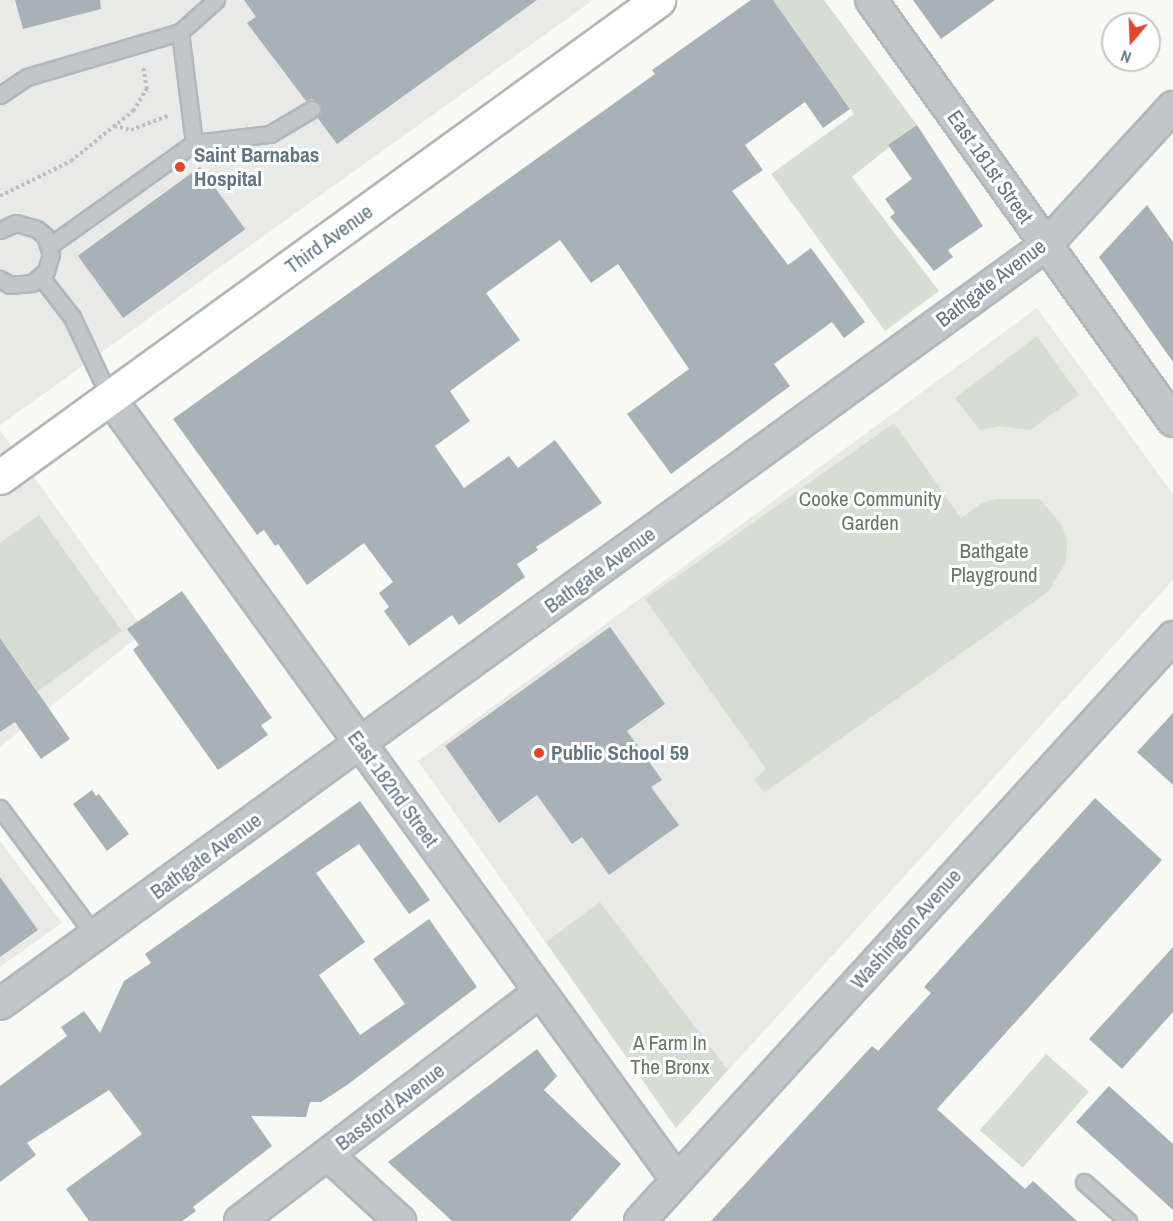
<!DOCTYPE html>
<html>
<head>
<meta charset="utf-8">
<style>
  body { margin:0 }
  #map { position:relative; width:1173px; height:1221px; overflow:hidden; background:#f8f8f5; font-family:"Archivo Narrow",sans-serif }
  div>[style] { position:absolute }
  .built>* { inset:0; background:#e9e9e8 }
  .green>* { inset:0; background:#d8ddd4; transform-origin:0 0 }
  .building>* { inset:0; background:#a8b2b6; transform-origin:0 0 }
  .path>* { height:4px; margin-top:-2px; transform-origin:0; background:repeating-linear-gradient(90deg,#bbbec0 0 3px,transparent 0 6px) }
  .roads { filter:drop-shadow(2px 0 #b1b8bc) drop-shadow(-2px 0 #b1b8bc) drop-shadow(0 2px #b1b8bc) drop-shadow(0 -2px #b1b8bc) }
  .service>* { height:15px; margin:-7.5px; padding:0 7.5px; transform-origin:7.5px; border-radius:7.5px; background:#c1c6c9 }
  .minor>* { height:30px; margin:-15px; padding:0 15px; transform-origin:15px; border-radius:15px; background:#c1c6c9 }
  .secondary>* { height:33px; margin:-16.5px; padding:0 16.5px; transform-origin:16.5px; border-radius:16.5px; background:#fff }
  .dots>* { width:16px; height:16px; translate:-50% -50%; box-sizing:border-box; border:3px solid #fff; border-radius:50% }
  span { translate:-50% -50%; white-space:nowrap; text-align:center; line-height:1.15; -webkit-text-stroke:6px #fff; paint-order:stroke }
  .poi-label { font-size:21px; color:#637680; font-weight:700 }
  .left { translate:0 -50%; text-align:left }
  .street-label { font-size:21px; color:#637680 }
  .park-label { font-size:21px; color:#687862 }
  .north { position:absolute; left:1101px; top:12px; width:60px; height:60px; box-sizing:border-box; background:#fff; border:2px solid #c1c8cc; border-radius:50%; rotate:199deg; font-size:16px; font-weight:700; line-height:24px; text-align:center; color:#637680 }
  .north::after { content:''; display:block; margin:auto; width:21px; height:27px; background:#e3452a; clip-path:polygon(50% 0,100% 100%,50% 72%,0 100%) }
</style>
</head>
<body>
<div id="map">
  <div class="built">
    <div style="clip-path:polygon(0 0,593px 0,0 425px)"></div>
    <div style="clip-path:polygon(1037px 308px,1173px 494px,1173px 580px,676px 1128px,418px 761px)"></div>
    <div style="clip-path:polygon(0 430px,145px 631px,0 747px)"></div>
    <div style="clip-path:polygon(0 841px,62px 923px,0 967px)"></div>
  </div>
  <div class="green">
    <div style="clip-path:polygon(773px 0,824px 0,917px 125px,852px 177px,939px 291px,885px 331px,771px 174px,854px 114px)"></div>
    <div style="clip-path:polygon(1037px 336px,1079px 395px,1030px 430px,1000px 426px,980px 430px,955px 398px)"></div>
    <div style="clip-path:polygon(894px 423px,961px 518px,982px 503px,997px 499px,1040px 499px,1061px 524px,1067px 540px,1066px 561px,1049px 591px,764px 793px,754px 780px,766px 769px,645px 599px)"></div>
    <div style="clip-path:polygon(39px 515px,122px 631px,38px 691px,0 638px,0 543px)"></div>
    <div style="clip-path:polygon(600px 902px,728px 1070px,676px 1128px,546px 942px)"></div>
    <div style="left:1046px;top:1054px;width:57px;height:101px;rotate:41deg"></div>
  </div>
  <div class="building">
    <div style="clip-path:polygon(15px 0,100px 0,101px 9px,23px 29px)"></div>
    <div style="clip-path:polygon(244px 0,537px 0,337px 144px,317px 117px,320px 104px,312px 99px,306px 101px,247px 23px,256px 17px)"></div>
    <div style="clip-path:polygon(751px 0,773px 0,850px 109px,823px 128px,805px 102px,745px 145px,763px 170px,732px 191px,788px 265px,811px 248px,865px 322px,844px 338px,832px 322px,774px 364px,790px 386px,671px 474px,627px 414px,689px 369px,618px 264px,591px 283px,560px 240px,486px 293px,520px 340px,450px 391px,470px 421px,435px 446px,464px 488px,509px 456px,518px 468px,555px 440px,602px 503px,536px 547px,538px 550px,517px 564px,525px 577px,459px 625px,452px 615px,409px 646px,384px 611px,389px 607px,379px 593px,393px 582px,364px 543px,307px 585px,278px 544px,275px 546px,264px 530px,257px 535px,173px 419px,655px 74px,652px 70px)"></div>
    <div style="clip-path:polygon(913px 0,995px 0,941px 39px)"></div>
    <div style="clip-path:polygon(917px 125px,983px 226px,948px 250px,953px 257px,934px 271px,890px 217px,895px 213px,885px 199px,912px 179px,888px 145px)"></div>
    <div style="left:200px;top:167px;width:77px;height:151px;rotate:54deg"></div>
    <div style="clip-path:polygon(1147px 205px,1173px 242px,1173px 362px,1099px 257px)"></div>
    <div style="clip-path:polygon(182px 591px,272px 718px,261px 725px,268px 735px,218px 770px,133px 650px,139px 645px,127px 629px)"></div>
    <div style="clip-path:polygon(610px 627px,665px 704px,627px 731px,662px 780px,651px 787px,679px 825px,609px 875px,582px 837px,572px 844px,537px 795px,499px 823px,445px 746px)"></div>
    <div style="clip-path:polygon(0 638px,70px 739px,41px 759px,15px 722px,0 732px)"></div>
    <div style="clip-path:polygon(1173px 713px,1173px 785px,1137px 752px)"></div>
    <div style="clip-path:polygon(92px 790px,96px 796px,99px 794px,129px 834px,107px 851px,73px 804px)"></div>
    <div style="clip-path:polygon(1095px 798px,1162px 860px,937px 1109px,1025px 1189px,1033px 1181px,1077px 1221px,711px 1221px,872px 1046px,878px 1051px,931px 993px,924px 987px)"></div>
    <div style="clip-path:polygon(360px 801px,430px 900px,409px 914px,359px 844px,316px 873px,365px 942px,319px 975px,360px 1035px,405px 1004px,373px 959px,429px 919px,477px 987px,347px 1085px,321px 1102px,310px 1102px,306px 1117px,251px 1116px,272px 1146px,193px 1207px,196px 1211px,182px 1221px,89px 1221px,66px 1189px,142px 1134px,109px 1090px,27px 1143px,36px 1155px,0 1182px,0 1086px,67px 1036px,61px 1027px,84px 1011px,100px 1033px,124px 981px,151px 963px,145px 954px)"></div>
    <div style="clip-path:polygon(0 877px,38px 930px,0 957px)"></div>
    <div style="clip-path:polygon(1173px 947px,1173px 1012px,1122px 1069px,1089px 1039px)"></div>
    <div style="clip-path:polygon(537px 1049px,557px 1076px,544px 1090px,621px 1164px,570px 1221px,452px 1221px,388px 1162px)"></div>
    <div style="clip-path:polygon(1109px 1086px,1173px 1144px,1173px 1210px,1076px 1122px)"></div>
  </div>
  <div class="path">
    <div style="left:114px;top:126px;width:17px;rotate:13deg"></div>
    <div style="left:131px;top:130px;width:40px;rotate:-21deg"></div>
    <div style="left:0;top:196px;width:79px;rotate:-26.2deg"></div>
    <div style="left:71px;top:161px;width:80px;rotate:-38.9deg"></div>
    <div style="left:133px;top:111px;width:26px;rotate:-58deg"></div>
    <div style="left:147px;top:89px;width:23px;rotate:-100deg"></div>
  </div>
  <div class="roads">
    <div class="service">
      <div style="left:180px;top:32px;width:112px;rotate:82.8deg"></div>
      <div style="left:0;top:95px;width:32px;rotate:-34deg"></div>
      <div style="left:27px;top:77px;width:159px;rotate:-16.4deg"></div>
      <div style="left:180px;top:32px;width:48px;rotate:-41.6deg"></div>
      <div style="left:0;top:230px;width:17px;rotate:-24deg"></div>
      <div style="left:16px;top:223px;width:22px;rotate:16deg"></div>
      <div style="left:37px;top:229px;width:11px;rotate:41deg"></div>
      <div style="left:45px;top:236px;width:19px;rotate:72deg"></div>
      <div style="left:51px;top:254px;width:18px;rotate:106deg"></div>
      <div style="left:46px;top:271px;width:18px;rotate:139deg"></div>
      <div style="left:32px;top:283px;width:22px;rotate:175deg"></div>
      <div style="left:10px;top:285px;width:12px;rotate:-149deg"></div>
      <div style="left:49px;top:246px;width:178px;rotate:-35.4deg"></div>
      <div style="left:194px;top:143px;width:77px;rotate:-6.8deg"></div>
      <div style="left:270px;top:134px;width:49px;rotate:-30.8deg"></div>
      <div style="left:41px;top:277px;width:51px;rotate:52.2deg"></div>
      <div style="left:72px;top:317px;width:89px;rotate:64.9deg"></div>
      <div style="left:0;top:808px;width:159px;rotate:53.4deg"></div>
      <div style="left:1084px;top:1182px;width:59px;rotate:41.6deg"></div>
    </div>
    <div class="minor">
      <div style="left:871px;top:0;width:518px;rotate:54.35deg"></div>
      <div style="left:110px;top:398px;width:966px;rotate:54.06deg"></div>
      <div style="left:0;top:1004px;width:1291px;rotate:-35.96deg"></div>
      <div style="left:1045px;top:246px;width:189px;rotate:-47.4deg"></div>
      <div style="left:328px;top:1155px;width:98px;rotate:42.5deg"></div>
      <div style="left:240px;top:1221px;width:377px;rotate:-37.4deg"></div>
      <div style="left:640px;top:1221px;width:791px;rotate:-47.61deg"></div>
    </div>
    <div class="secondary">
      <div style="left:0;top:477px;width:813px;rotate:-35.94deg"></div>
    </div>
  </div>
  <div class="dots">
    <div style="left:180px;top:167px;background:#e3452a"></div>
    <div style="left:539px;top:753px;background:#e3452a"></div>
  </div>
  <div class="poi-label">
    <span class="left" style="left:194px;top:167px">Saint Barnabas<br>Hospital</span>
    <span class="left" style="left:551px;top:753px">Public School 59</span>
  </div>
  <div class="street-label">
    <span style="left:990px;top:167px;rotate:55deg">East 181st Street</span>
    <span style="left:329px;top:239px;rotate:-36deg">Third Avenue</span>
    <span style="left:991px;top:283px;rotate:-37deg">Bathgate Avenue</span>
    <span style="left:600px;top:570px;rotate:-36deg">Bathgate Avenue</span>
    <span style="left:393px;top:789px;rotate:54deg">East 182nd Street</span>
    <span style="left:206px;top:856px;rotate:-36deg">Bathgate Avenue</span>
    <span style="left:906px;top:929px;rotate:-48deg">Washington Avenue</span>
    <span style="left:390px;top:1107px;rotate:-37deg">Bassford Avenue</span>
  </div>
  <div class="park-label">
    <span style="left:870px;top:511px">Cooke Community<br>Garden</span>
    <span style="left:994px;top:563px">Bathgate<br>Playground</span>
    <span style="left:670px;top:1055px">A Farm In<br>The Bronx</span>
  </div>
  <div class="north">N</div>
</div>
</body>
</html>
